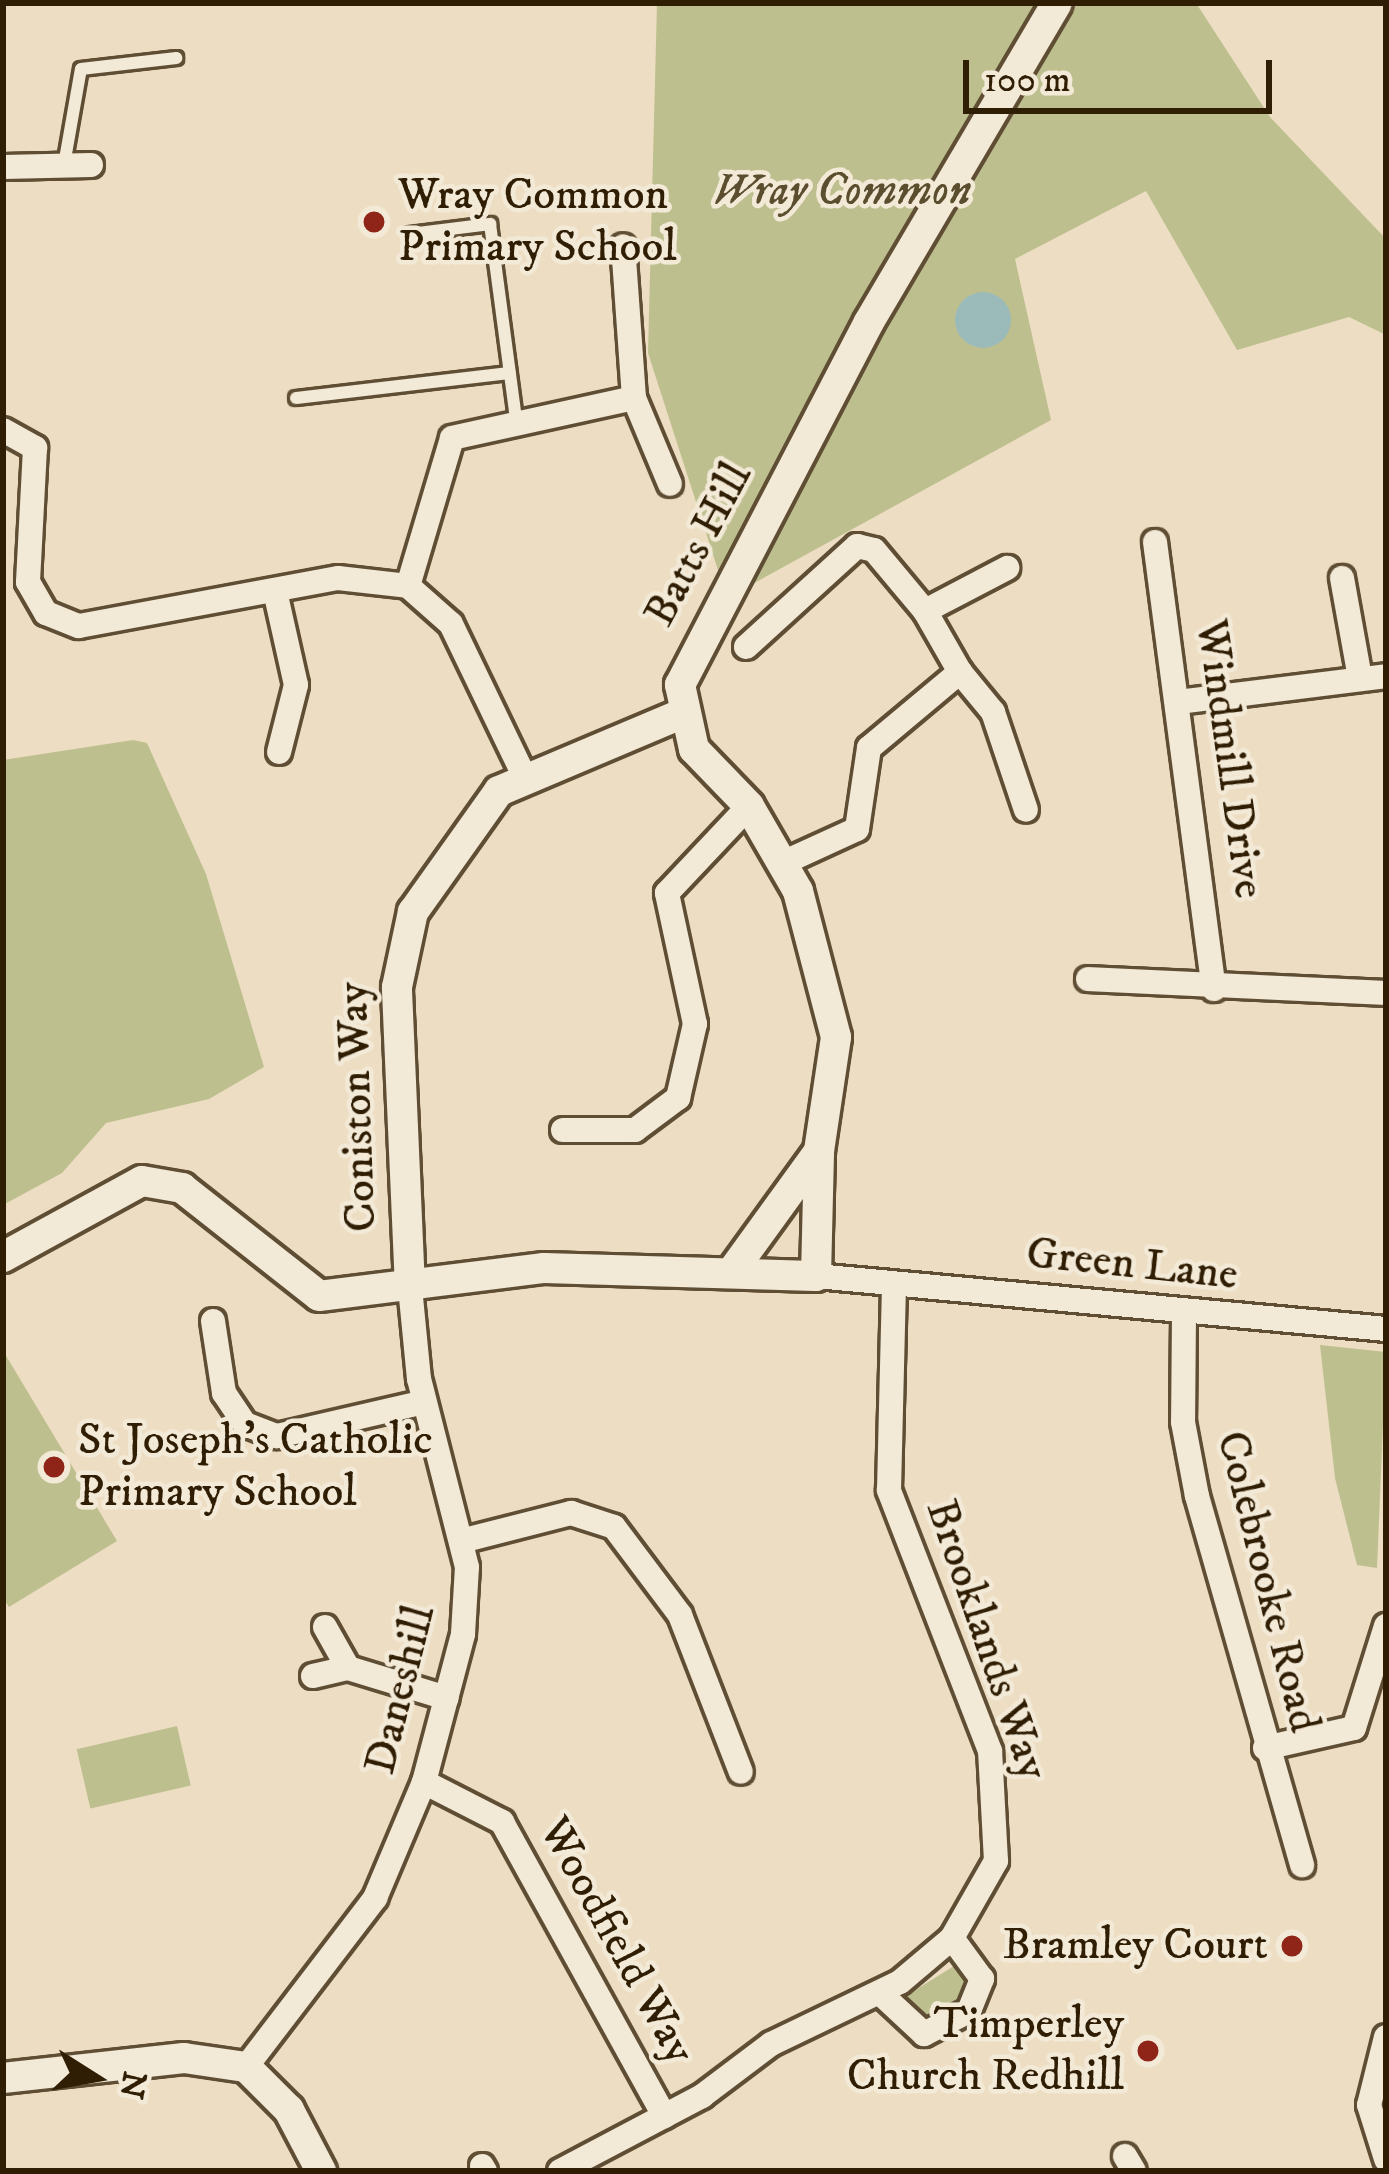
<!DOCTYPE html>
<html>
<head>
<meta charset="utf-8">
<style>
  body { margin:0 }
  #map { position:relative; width:1389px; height:2174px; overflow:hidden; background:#edddc2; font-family:"IM FELL DW Pica",serif }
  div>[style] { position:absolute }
  .green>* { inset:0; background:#bebf8f; transform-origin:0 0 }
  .water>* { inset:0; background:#9abbb9 }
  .round { border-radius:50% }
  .stream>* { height:6px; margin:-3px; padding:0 3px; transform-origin:3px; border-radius:3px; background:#9abbb9 }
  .roads { filter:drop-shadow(3px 0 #5f4e34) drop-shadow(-3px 0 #5f4e34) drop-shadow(0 3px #5f4e34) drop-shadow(0 -3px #5f4e34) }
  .service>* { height:12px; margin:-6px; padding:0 6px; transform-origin:6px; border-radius:6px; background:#f3e9d7 }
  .minor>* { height:24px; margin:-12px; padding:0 12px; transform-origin:12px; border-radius:12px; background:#f3e9d7 }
  .tertiary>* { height:30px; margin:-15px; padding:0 15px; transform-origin:15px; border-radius:15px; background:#f3e9d7 }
  .dots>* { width:33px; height:33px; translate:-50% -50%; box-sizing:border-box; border:6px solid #f3e9d7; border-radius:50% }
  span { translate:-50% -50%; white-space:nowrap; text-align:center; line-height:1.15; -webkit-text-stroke:9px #f3e9d7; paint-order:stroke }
  .park-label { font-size:45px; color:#5b4e2e; font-style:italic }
  .poi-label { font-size:45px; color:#301e04 }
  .left { translate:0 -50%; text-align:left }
  .right { translate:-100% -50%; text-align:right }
  .street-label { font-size:45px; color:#301e04 }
  .frame { position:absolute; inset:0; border:6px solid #301e04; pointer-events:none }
  .north { position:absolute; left:36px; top:2018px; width:120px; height:120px; -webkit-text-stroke:9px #f3e9d7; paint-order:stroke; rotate:101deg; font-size:33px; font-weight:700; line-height:48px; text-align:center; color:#301e04 }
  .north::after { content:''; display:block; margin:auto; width:42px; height:54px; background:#301e04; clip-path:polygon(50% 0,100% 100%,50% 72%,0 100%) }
  .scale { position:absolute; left:963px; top:60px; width:309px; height:54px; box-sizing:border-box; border:6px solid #301e04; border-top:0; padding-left:15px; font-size:36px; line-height:42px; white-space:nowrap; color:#301e04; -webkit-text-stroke:9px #f3e9d7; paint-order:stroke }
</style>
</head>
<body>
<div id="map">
  <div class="green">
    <div style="clip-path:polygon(657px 3px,1196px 3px,1270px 117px,1386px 239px,1386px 335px,1349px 317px,1237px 350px,1146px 191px,1015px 259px,1051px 420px,727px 598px,648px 353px)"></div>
    <div style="clip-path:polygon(133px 740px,147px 743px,206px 874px,264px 1067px,209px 1099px,106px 1123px,62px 1173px,3px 1205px,3px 760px)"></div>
    <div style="clip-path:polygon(1320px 1345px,1386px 1352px,1377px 1568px,1357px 1565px,1335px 1478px)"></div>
    <div style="clip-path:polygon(5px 1354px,117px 1541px,9px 1607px,3px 1598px)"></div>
    <div style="left:177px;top:1726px;width:61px;height:103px;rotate:77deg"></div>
    <div style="clip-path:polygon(962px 1961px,974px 1996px,930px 2024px,901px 1999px)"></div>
  </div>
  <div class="water">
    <div class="round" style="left:955px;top:292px;width:56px;height:56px"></div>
  </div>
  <div class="stream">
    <div style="left:878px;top:337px;width:131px;rotate:-59.7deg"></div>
  </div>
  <div class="roads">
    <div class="service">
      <div style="left:64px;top:165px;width:97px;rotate:-80deg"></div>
      <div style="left:81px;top:69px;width:96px;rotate:-6.6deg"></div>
      <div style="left:410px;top:234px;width:81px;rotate:-7.1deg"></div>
      <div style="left:490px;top:224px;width:198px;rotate:82.4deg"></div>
      <div style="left:296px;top:398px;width:215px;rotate:-6.7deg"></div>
    </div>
    <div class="minor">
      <div style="left:3px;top:167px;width:88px;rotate:-1.3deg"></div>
      <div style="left:634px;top:398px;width:93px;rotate:67.3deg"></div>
      <div style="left:3px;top:430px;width:37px;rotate:29deg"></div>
      <div style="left:35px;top:448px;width:134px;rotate:93deg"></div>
      <div style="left:28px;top:582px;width:36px;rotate:60deg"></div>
      <div style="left:46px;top:613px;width:35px;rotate:22deg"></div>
      <div style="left:79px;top:626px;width:263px;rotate:-10.5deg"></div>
      <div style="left:338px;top:578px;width:70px;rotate:6.5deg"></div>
      <div style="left:408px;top:586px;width:57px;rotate:41.5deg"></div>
      <div style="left:451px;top:624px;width:171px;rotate:64.3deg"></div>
      <div style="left:1155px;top:542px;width:451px;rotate:82.5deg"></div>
      <div style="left:1342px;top:578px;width:102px;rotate:79.8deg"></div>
      <div style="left:408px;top:586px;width:154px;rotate:-73.4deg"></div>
      <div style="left:452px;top:438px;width:186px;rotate:-12.4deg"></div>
      <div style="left:634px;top:398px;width:152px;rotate:-94.1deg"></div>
      <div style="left:275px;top:591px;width:96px;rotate:77.4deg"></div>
      <div style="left:296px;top:685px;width:69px;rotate:104.2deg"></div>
      <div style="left:746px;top:647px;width:150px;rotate:-42.3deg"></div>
      <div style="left:857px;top:546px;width:17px;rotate:13deg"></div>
      <div style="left:874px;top:550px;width:80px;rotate:50.1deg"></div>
      <div style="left:925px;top:611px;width:93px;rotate:-27.7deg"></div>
      <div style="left:960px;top:672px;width:52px;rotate:50.5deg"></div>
      <div style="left:993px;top:712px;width:103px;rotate:71.4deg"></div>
      <div style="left:1178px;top:702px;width:210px;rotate:-7.1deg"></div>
      <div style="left:785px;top:862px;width:79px;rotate:-24.6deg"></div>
      <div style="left:857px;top:829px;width:82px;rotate:-81.6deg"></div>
      <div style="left:869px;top:748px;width:119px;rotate:-39.9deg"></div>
      <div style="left:960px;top:672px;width:70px;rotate:-119.8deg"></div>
      <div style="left:1088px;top:979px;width:298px;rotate:2.7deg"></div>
      <div style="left:563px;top:1130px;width:72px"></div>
      <div style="left:635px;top:1130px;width:54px;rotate:-36.7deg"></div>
      <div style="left:678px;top:1098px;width:76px;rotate:-77.1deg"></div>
      <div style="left:695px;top:1024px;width:134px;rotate:-102.1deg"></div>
      <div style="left:667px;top:893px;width:120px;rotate:-46.7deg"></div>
      <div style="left:816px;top:1276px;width:572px;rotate:5.31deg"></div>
      <div style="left:1184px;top:1314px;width:108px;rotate:90.5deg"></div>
      <div style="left:1183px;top:1422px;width:75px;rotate:79.3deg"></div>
      <div style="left:1197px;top:1496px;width:384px;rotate:74.1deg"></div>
      <div style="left:213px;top:1321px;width:73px;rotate:81.3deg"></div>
      <div style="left:224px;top:1393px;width:37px;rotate:56deg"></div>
      <div style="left:245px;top:1424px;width:34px;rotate:21deg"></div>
      <div style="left:277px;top:1436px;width:151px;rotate:-13deg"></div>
      <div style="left:461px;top:1541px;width:114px;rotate:-14.3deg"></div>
      <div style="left:571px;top:1513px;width:45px;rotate:18deg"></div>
      <div style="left:614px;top:1527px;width:110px;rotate:53.1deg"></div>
      <div style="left:680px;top:1615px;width:168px;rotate:68.8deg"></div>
      <div style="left:325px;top:1627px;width:47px;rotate:60.7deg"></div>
      <div style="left:313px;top:1676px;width:36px;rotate:-13deg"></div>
      <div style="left:348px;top:1668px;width:103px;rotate:16.9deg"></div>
      <div style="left:1265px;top:1748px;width:91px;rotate:-12.7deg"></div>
      <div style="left:1354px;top:1728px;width:107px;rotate:-72.6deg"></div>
      <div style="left:424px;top:1782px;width:88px;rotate:27.1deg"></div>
      <div style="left:502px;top:1822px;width:336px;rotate:61.1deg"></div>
      <div style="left:881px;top:1994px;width:59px;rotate:42.9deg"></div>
      <div style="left:924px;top:2034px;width:51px;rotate:-27.1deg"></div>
      <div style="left:969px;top:2011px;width:35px;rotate:-68deg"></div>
      <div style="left:982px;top:1979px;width:51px;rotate:-126.2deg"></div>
      <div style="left:1386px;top:2037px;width:70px;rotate:104deg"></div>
      <div style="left:1369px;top:2105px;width:57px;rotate:72.5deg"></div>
      <div style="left:246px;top:2067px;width:213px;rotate:-52.6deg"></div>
      <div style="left:375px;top:1898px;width:126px;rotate:-67.1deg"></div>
      <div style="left:424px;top:1782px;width:153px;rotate:-75.2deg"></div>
      <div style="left:463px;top:1634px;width:67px;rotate:-86.6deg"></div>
      <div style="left:467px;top:1567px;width:194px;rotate:-104.3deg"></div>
      <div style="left:419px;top:1379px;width:91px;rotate:-95.6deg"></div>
      <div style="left:1125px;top:2156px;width:17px;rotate:59deg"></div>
      <div style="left:482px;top:2166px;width:6px;rotate:59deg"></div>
      <div style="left:560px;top:2171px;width:161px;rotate:-27.8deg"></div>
      <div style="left:702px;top:2096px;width:86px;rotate:-37deg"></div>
      <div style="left:771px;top:2044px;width:143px;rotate:-25.7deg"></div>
      <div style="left:900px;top:1982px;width:68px;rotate:-40.2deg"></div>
      <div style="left:952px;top:1938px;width:89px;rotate:-60.3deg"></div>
      <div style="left:996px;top:1861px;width:110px;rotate:-93.1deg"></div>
      <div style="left:990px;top:1751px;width:280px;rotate:-111.2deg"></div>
      <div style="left:889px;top:1490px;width:204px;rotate:-88.6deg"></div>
    </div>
    <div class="tertiary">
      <div style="left:3px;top:1257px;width:158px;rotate:-28.7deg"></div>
      <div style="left:142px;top:1181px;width:41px;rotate:9.9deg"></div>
      <div style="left:182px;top:1188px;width:174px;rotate:38.2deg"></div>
      <div style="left:319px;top:1296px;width:227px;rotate:-7.1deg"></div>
      <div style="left:544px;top:1268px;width:272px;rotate:1.7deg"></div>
      <div style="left:816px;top:1276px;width:125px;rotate:-88.6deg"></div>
      <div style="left:733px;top:1270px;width:147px;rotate:-54.1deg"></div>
      <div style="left:819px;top:1151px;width:115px;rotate:-81.5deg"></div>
      <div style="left:836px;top:1037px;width:151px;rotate:-104.6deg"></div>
      <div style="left:798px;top:891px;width:98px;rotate:-120deg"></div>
      <div style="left:749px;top:806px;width:79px;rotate:-134deg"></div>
      <div style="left:694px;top:749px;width:66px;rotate:-102.3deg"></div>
      <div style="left:680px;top:685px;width:409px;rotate:-62.5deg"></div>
      <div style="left:869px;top:322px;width:370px;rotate:-59.5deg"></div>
      <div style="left:410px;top:1288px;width:301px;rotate:-92.5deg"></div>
      <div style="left:397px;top:987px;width:77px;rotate:-78deg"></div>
      <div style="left:413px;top:912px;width:148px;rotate:-54.6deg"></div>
      <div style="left:499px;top:791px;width:195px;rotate:-22.9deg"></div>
      <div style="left:3px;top:2078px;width:182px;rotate:-6.3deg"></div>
      <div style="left:184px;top:2058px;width:63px;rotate:8.3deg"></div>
      <div style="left:246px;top:2067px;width:61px;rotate:45deg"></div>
      <div style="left:289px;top:2110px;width:69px;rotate:62.3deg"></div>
    </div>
  </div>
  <div class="dots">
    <div style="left:374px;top:222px;background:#8f2418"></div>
    <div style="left:54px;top:1467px;background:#8f2418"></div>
    <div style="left:1292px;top:1946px;background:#8f2418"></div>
    <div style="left:1148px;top:2051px;background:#8f2418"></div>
  </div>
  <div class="park-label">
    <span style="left:842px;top:192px">Wray Common</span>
  </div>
  <div class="poi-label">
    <span class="left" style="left:398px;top:222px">Wray Common<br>Primary School</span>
    <span class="left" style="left:78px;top:1467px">St Joseph's Catholic<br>Primary School</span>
    <span class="right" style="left:1268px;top:1946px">Bramley Court</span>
    <span class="right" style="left:1124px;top:2051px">Timperley<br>Church Redhill</span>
  </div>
  <div class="street-label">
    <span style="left:699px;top:545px;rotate:-62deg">Batts Hill</span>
    <span style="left:1229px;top:759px;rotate:82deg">Windmill Drive</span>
    <span style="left:358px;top:1107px;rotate:-92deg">Coniston Way</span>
    <span style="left:1132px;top:1265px;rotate:6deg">Green Lane</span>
    <span style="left:1267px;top:1582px;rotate:76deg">Colebrooke Road</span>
    <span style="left:986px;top:1640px;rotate:71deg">Brooklands Way</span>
    <span style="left:401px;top:1690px;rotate:-76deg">Daneshill</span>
    <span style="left:616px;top:1941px;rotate:61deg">Woodfield Way</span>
  </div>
  <div class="frame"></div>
  <div class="north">N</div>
  <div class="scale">100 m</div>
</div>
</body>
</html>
